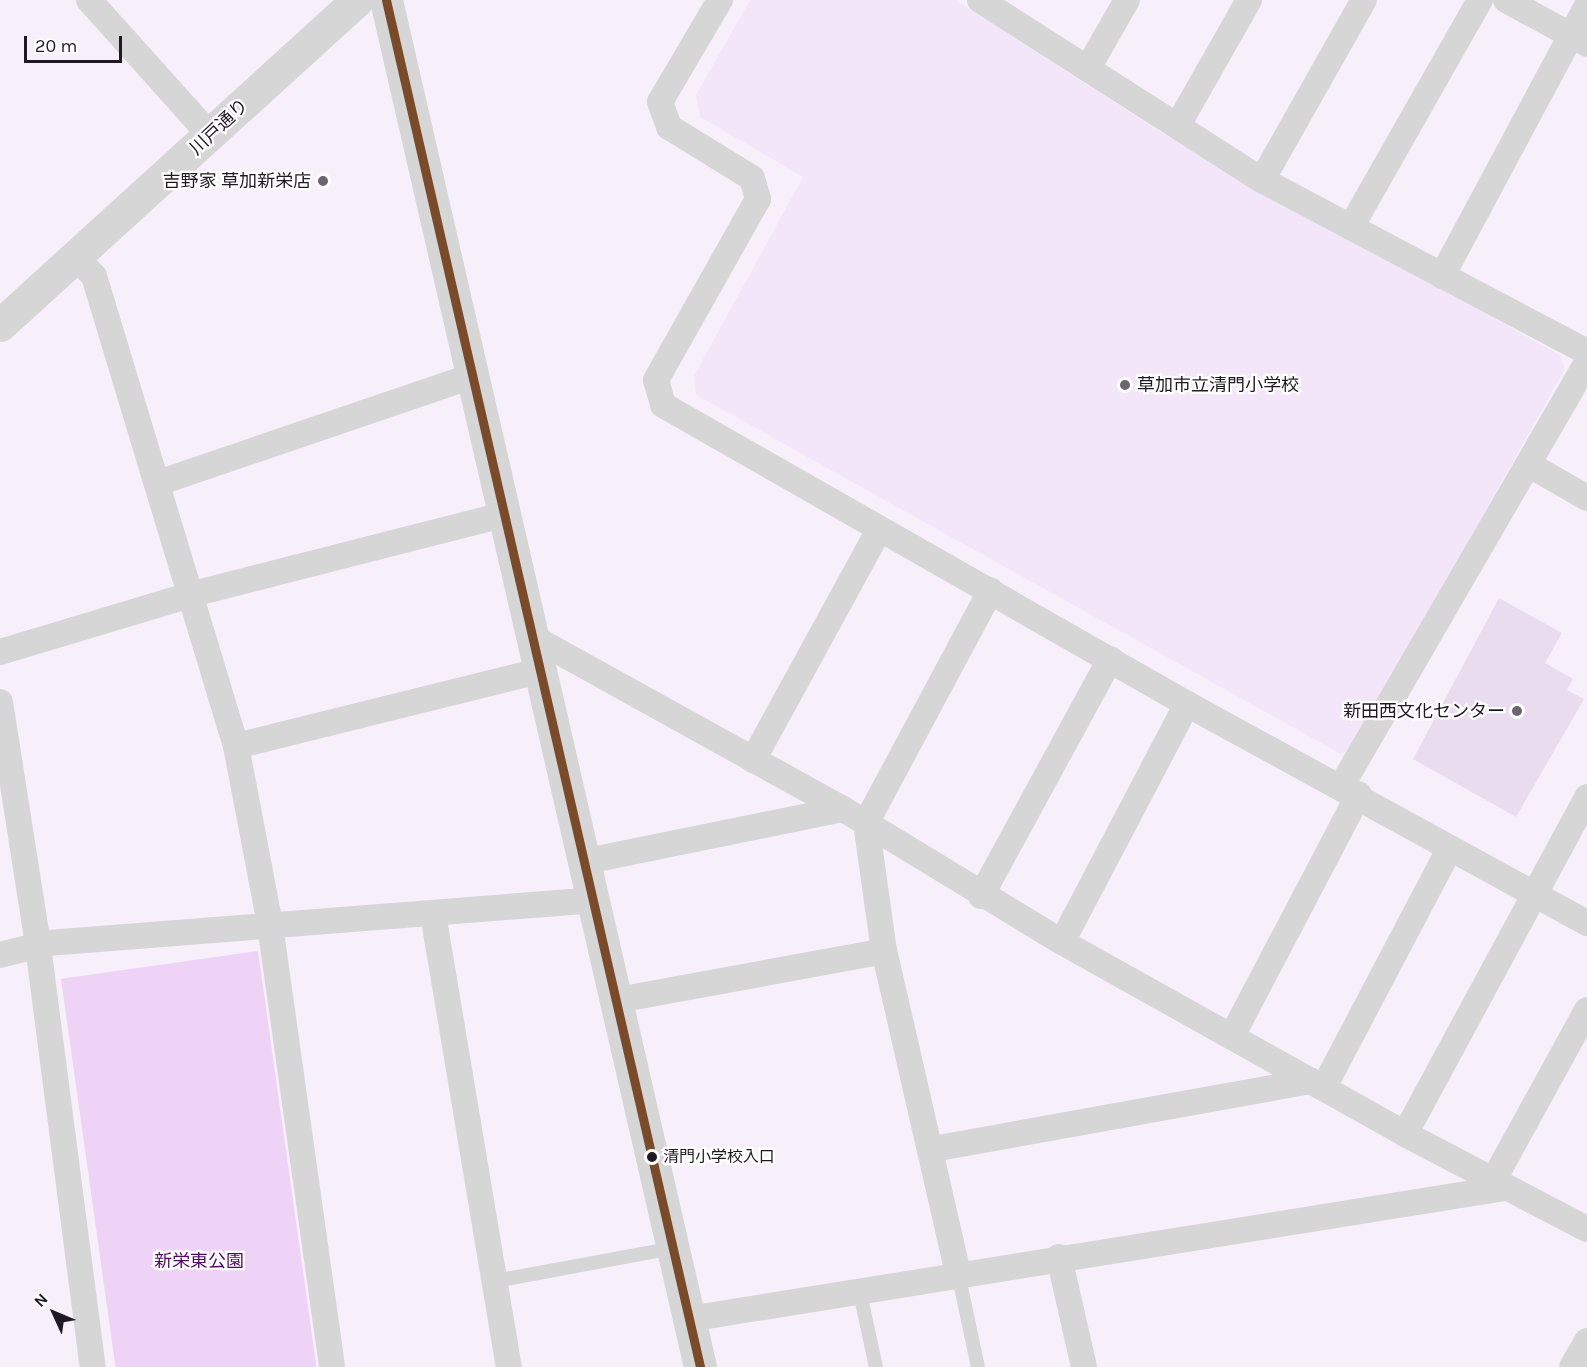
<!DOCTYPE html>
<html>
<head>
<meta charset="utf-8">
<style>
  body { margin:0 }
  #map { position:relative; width:1587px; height:1367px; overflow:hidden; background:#f7f0fa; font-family:Karla,"Noto Sans JP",sans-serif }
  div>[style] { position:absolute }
  .built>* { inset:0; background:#f4e6f9 }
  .green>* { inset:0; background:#eed3f6; transform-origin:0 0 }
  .building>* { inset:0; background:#eadcef }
  .service>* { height:14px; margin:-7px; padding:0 7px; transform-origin:7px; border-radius:7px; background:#d7d6d7 }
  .minor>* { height:26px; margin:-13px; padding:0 13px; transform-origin:13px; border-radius:13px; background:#d7d6d7 }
  .tertiary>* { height:33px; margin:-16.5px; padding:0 16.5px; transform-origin:16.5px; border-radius:16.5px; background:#d7d6d7 }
  .bus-1>* { height:9px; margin:-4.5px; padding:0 4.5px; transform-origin:4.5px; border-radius:4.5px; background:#7a4b2a }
  .dots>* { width:16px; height:16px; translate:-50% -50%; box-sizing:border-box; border:3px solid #fff; border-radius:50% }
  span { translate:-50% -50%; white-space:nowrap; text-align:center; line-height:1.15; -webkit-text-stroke:4.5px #fff; paint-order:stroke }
  .bus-label { font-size:16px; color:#1f1a21 }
  .left { translate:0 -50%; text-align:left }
  .street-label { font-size:18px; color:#1f1a21 }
  .poi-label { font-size:18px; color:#1f1a21 }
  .right { translate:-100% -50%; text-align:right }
  .park-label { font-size:18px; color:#510a63 }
  .north { position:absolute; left:24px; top:1283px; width:60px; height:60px; -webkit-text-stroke:4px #fff; paint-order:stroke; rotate:314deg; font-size:16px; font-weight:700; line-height:24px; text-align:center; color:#1f1a21 }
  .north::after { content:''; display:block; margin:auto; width:21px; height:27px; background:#1f1a21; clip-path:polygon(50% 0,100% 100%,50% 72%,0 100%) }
  .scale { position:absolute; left:24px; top:36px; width:98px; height:27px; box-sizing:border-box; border:3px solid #1f1a21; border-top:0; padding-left:8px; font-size:18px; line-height:21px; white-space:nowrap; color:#1f1a21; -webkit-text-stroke:4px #fff; paint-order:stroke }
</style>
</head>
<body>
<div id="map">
  <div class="built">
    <div style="clip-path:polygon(750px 0,956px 0,1159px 131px,1560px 355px,1565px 369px,1353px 747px,1341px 754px,696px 395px,694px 376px,803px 177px,700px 117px,696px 95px)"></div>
  </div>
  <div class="green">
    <div style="left:258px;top:951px;width:420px;height:199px;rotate:82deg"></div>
  </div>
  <div class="building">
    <div style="clip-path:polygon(1499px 598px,1562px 633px,1545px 663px,1573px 679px,1567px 690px,1584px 699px,1516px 817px,1413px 759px)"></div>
  </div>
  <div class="service">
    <div style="left:958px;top:1273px;width:96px;rotate:78deg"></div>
    <div style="left:495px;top:1281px;width:181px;rotate:-10.5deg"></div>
    <div style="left:859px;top:1288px;width:81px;rotate:77.9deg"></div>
  </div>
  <div class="minor">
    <div style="left:89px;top:0;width:181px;rotate:48.1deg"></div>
    <div style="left:720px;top:0;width:118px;rotate:120.5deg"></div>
    <div style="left:660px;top:102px;width:27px;rotate:70deg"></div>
    <div style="left:669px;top:127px;width:97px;rotate:31.6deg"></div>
    <div style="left:752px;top:178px;width:22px;rotate:74deg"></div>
    <div style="left:758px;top:199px;width:208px;rotate:119.4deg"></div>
    <div style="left:656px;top:380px;width:26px;rotate:74deg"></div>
    <div style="left:663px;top:405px;width:603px;rotate:29.71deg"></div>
    <div style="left:1187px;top:704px;width:456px;rotate:28.7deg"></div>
    <div style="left:980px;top:0;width:335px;rotate:32.6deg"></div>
    <div style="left:1262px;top:180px;width:368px;rotate:27.9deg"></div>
    <div style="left:1506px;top:0;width:92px;rotate:28.5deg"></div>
    <div style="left:1088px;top:68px;width:78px;rotate:-60.2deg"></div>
    <div style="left:1178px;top:125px;width:144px;rotate:-60.4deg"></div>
    <div style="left:1262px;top:180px;width:207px;rotate:-60.5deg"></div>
    <div style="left:1351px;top:227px;width:261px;rotate:-60.4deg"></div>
    <div style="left:77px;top:258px;width:25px;rotate:47deg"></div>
    <div style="left:94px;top:276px;width:491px;rotate:73.2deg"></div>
    <div style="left:236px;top:746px;width:182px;rotate:79.2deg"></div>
    <div style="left:270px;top:925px;width:446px;rotate:82deg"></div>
    <div style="left:1442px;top:276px;width:306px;rotate:-61.8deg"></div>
    <div style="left:1528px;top:464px;width:68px;rotate:30deg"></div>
    <div style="left:158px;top:483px;width:335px;rotate:-18.8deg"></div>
    <div style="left:536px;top:639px;width:351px;rotate:29deg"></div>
    <div style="left:843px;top:809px;width:256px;rotate:31.3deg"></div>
    <div style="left:1062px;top:942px;width:393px;rotate:29.2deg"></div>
    <div style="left:1405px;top:1134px;width:205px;rotate:27.6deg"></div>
    <div style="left:0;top:652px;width:202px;rotate:-16.7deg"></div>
    <div style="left:193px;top:594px;width:324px;rotate:-14.3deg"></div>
    <div style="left:0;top:702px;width:247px;rotate:81.1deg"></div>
    <div style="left:38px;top:946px;width:425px;rotate:82.6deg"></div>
    <div style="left:236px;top:746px;width:315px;rotate:-13.9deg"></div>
    <div style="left:753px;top:760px;width:262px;rotate:-61.3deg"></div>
    <div style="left:1342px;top:785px;width:489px;rotate:-59.9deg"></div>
    <div style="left:587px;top:861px;width:261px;rotate:-11.5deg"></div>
    <div style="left:981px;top:896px;width:270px;rotate:-61.4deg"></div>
    <div style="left:433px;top:914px;width:459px;rotate:80.5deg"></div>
    <div style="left:1062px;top:942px;width:269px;rotate:-62.3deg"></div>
    <div style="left:0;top:955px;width:49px;rotate:-14deg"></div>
    <div style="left:48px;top:943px;width:550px;rotate:-4.49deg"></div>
    <div style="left:618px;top:1000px;width:270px;rotate:-10.4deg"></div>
    <div style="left:1232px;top:1036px;width:273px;rotate:-62.3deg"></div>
    <div style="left:1324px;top:1087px;width:270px;rotate:-62.2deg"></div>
    <div style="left:1405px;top:1134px;width:383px;rotate:-61.6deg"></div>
    <div style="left:933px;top:1149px;width:385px;rotate:-10.2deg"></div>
    <div style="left:1493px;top:1181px;width:195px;rotate:-61.2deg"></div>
    <div style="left:1059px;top:1257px;width:113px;rotate:77.2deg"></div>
    <div style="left:958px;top:1273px;width:330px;rotate:-102.9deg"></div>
    <div style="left:884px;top:951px;width:129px;rotate:-98deg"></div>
    <div style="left:866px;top:823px;width:264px;rotate:-61.8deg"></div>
    <div style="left:689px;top:1319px;width:825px;rotate:-9.13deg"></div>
    <div style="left:1572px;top:1367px;width:30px;rotate:-60deg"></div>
  </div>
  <div class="tertiary">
    <div style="left:386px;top:0;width:1403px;rotate:77.06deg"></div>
    <div style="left:0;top:325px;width:483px;rotate:-42.3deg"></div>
  </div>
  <div class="bus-1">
    <div style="left:386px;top:0;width:1403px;rotate:77.06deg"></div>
  </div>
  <div class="dots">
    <div style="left:323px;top:181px;background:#6b656d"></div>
    <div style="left:1125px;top:385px;background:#6b656d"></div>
    <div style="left:1517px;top:711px;background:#6b656d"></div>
    <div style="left:652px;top:1157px;background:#1f1a21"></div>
  </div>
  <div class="bus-label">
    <span class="left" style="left:663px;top:1157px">清門小学校入口</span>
  </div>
  <div class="street-label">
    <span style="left:219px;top:127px;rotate:-43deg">川戸通り</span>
  </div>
  <div class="poi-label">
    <span class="right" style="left:311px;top:181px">吉野家 草加新栄店</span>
    <span class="left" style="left:1137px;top:385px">草加市立清門小学校</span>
    <span class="right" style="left:1505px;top:711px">新田西文化センター</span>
  </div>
  <div class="park-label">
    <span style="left:199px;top:1261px">新栄東公園</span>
  </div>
  <div class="north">N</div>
  <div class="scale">20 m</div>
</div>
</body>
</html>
